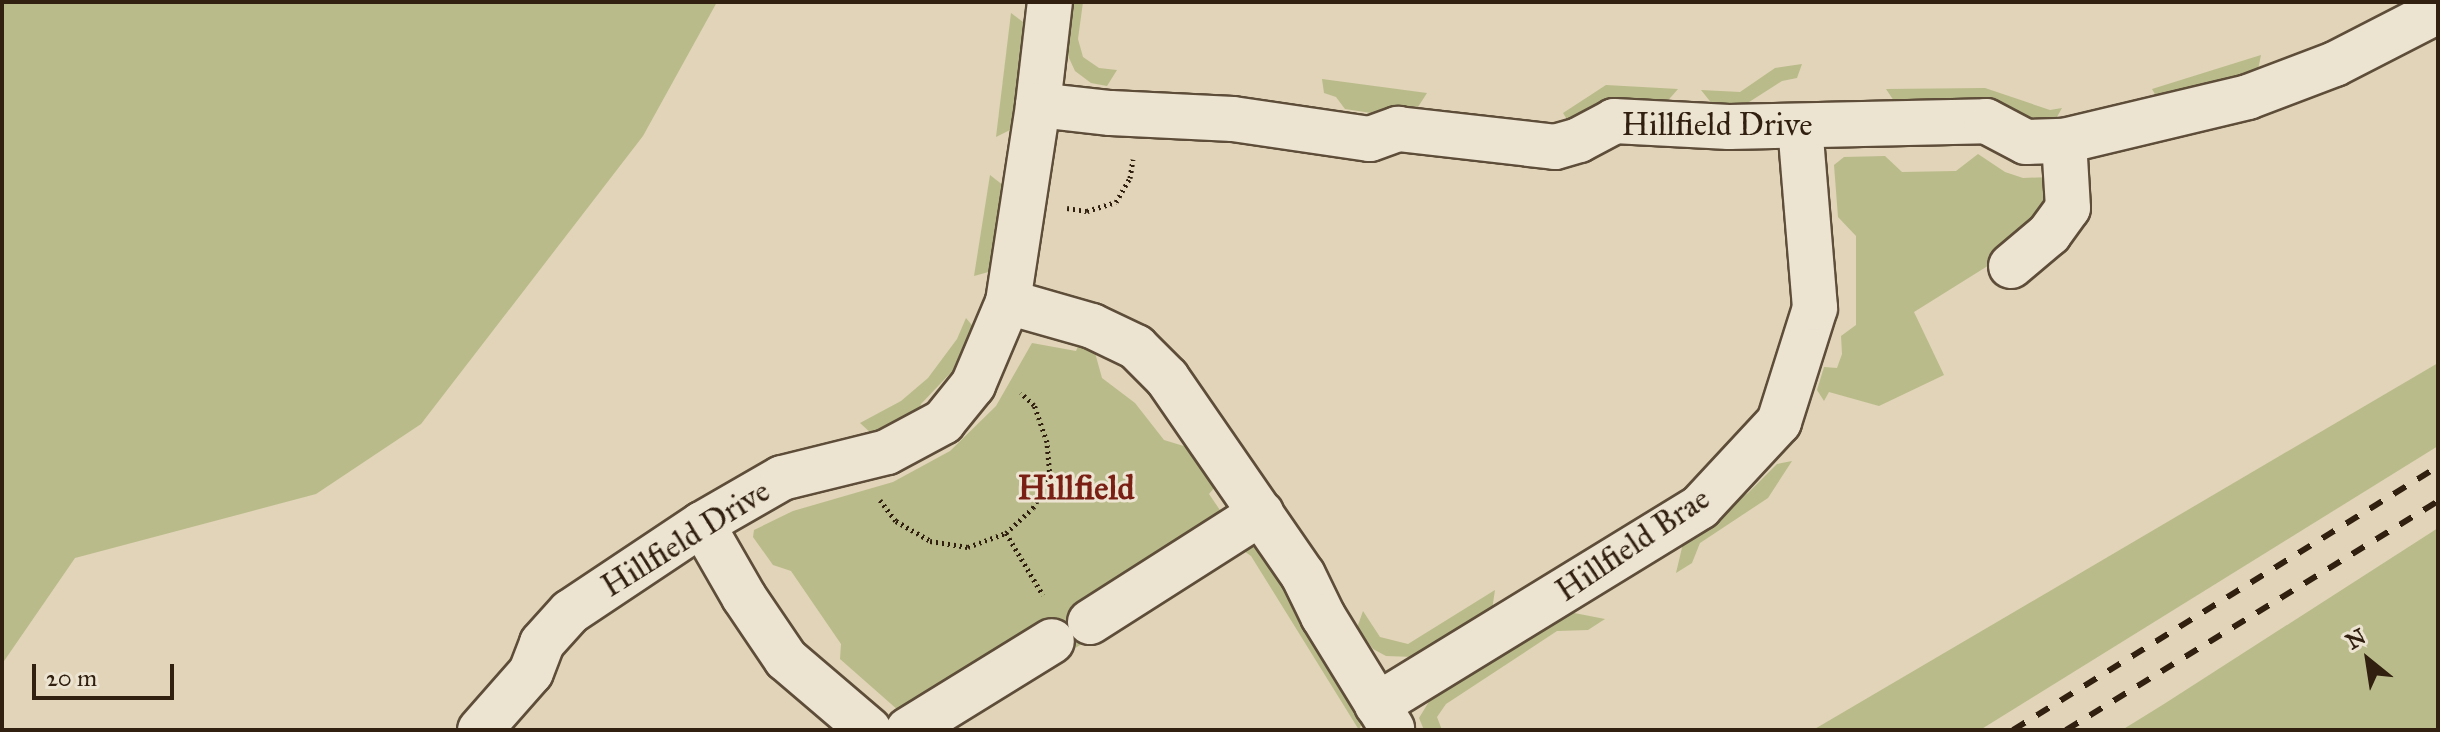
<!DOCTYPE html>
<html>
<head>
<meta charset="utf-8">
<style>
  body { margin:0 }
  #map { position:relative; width:2440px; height:732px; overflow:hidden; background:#e1d4b8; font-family:"IM FELL Great Primer",serif }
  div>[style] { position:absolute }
  .green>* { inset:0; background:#b9bb8a }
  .path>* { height:5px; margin-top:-2.5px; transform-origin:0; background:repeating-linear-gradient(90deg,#31200f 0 2px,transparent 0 6px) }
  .roads { filter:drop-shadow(2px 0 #5d4d39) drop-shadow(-2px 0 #5d4d39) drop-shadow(0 2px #5d4d39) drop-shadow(0 -2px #5d4d39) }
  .minor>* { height:44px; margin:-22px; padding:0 22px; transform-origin:22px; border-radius:22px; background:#ece3d1 }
  .rail>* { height:6px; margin-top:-3px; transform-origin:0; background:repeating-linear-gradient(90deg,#31200f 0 14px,transparent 0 28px) }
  span { translate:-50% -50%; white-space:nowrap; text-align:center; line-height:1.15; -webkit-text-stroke:6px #ece3d1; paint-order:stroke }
  .street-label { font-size:32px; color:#31200f }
  .neighbourhood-label { font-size:34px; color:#7a1f14; font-weight:700 }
  .frame { position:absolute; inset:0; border:4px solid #31200f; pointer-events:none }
  .north { position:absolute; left:2328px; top:620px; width:80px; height:80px; -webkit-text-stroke:6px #ece3d1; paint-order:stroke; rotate:330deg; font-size:22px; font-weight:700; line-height:32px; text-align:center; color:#31200f }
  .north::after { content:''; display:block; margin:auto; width:28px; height:36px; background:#31200f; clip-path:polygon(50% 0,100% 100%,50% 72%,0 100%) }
  .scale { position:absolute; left:32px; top:664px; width:142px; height:36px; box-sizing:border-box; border:4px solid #31200f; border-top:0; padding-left:10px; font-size:24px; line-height:28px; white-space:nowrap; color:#31200f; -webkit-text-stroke:6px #ece3d1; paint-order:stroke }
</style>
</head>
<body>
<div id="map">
  <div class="green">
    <div style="clip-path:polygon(2px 2px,717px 2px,643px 136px,421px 424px,316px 494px,75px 558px,2px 664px)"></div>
    <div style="clip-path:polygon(1069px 2px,1083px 2px,1078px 39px,1083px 57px,1099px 68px,1117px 70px,1107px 86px,1091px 83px,1075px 71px,1069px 58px,1063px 39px)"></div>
    <div style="clip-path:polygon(1011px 13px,1027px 25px,1012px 129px,996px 137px)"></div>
    <div style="clip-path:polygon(2261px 55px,2257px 75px,2160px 103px,2152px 89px)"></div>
    <div style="clip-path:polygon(1802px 64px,1797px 78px,1782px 81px,1746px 104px,1713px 105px,1701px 90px,1740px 92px,1775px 68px)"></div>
    <div style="clip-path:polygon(1322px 79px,1427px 93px,1418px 107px,1411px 106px,1397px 117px,1345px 109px,1336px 97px,1324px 93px)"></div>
    <div style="clip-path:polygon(1606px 85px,1678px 89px,1664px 105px,1603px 101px,1571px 126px,1563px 113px)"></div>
    <div style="clip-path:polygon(1985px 88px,2050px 110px,2062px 108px,2053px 124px,2027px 121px,1985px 99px,1894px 101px,1886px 89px)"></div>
    <div style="clip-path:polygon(1978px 154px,2005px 172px,2023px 178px,2050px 177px,2046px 213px,1994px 262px,1914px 312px,1944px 375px,1879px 406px,1829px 392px,1824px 401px,1817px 390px,1824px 367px,1837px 368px,1842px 354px,1841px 336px,1856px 325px,1856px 236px,1838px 217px,1834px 165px,1844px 157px,1885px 156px,1902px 172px,1956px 171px)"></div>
    <div style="clip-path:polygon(990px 175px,1004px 186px,992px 271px,974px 276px)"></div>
    <div style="clip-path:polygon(966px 318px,976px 330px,960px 363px,921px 404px,917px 419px,872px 434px,860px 423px,901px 401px,928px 378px,957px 339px)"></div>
    <div style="clip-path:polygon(1081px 339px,1092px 342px,1102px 378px,1135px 403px,1164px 440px,1200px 451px,1219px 482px,1209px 494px,1226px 519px,1090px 639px,1072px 650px,1057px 626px,907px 718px,840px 659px,841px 644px,791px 571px,773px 565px,753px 537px,754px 530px,793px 511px,893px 482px,950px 451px,996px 406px,1032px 343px,1076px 351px)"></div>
    <div style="clip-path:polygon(2438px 363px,2438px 446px,1980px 730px,1813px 730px)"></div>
    <div style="clip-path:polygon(1792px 461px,1768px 498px,1700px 543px,1692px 563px,1676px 573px,1685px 535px,1748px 493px,1777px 464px)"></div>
    <div style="clip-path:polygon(2438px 528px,2438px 730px,2122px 730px,2164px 704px)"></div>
    <div style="clip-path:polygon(1256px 542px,1277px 577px,1293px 582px,1364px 718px,1359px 730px,1251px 556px,1237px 546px)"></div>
    <div style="clip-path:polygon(1495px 590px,1492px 610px,1475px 631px,1456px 629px,1414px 657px,1386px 656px,1373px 649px,1357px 628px,1363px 611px,1380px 637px,1408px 644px)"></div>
    <div style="clip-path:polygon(1564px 611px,1605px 619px,1588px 630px,1557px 631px,1446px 704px,1437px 717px,1442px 730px,1424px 730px,1419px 718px,1433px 695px)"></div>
  </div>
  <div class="path">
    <div style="left:1067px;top:208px;width:20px;rotate:9deg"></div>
    <div style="left:1087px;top:211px;width:30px;rotate:-17deg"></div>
    <div style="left:1116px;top:202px;width:28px;rotate:-60deg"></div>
    <div style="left:1130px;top:178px;width:19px;rotate:-81deg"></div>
    <div style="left:880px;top:500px;width:26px;rotate:53deg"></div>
    <div style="left:896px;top:521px;width:39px;rotate:30deg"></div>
    <div style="left:930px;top:541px;width:38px;rotate:9deg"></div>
    <div style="left:968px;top:547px;width:40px;rotate:-20.2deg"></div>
    <div style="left:1006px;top:533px;width:37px;rotate:-43deg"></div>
    <div style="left:1033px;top:508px;width:35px;rotate:-61deg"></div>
    <div style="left:1050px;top:477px;width:35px;rotate:-95deg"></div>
    <div style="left:1047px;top:442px;width:39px;rotate:-109deg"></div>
    <div style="left:1034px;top:405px;width:18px;rotate:-137deg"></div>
    <div style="left:1006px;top:533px;width:72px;rotate:59.2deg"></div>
  </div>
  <div class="roads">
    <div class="minor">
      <div style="left:1038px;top:105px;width:104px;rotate:-83.4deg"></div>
      <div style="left:2011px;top:266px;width:50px;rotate:-40.1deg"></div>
      <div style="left:2049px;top:234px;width:32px;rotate:-54deg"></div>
      <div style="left:2068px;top:208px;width:67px;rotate:-93.4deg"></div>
      <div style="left:1008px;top:302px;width:87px;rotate:15.9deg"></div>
      <div style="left:1092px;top:326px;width:49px;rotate:25.5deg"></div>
      <div style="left:1136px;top:347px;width:44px;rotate:45deg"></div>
      <div style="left:1167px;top:378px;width:239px;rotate:55.4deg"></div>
      <div style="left:1303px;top:575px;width:46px;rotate:64deg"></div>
      <div style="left:1323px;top:616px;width:132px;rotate:58.4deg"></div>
      <div style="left:702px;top:524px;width:84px;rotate:60.1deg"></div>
      <div style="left:744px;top:597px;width:75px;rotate:55.9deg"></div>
      <div style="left:786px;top:659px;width:109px;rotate:40.5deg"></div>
      <div style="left:1090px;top:622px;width:203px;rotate:-32.5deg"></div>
      <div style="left:1377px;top:705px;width:379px;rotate:-31.5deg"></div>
      <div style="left:1700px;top:507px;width:116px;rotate:-47.1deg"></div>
      <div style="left:1779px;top:422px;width:120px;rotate:-72.5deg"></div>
      <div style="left:1815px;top:308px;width:182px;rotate:-94.7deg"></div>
      <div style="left:480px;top:730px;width:77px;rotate:-48.7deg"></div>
      <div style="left:531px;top:672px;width:31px;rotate:-69deg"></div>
      <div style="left:542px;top:643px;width:42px;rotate:-47.9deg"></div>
      <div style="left:570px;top:612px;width:159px;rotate:-33.7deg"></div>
      <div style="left:702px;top:524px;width:92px;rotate:-29.9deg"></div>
      <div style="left:782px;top:478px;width:108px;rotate:-13.9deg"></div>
      <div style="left:887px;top:452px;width:64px;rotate:-28.2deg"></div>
      <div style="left:943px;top:422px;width:48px;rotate:-51deg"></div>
      <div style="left:973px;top:385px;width:90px;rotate:-67.1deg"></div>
      <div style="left:1008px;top:302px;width:199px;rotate:-81.3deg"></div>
      <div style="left:1038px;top:105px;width:73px;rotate:6.3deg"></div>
      <div style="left:1111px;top:113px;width:122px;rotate:2.8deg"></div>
      <div style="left:1233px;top:119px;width:138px;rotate:8.3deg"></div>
      <div style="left:1370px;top:139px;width:30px;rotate:-20deg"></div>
      <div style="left:1398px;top:129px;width:158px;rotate:6.5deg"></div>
      <div style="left:1555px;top:147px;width:25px;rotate:-16deg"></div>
      <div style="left:1579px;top:140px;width:40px;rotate:-28deg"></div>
      <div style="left:1614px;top:121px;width:115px;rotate:3deg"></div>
      <div style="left:1729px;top:127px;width:257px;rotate:-1.3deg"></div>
      <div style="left:1986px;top:121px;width:45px;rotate:27.7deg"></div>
      <div style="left:2026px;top:142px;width:38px;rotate:-2deg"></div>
      <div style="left:2064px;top:141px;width:189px;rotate:-13.4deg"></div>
      <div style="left:2248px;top:97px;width:93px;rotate:-20.8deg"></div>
      <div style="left:2335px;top:64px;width:116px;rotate:-27.2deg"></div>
      <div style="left:908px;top:730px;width:169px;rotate:-31.7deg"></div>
    </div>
  </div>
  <div class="rail">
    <div style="left:2013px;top:730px;width:500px;rotate:-31.8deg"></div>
    <div style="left:2066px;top:730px;width:437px;rotate:-31.6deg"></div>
  </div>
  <div class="street-label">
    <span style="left:1717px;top:125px">Hillfield Drive</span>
    <span style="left:686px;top:539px;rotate:-32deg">Hillfield Drive</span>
    <span style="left:1633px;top:545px;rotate:-34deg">Hillfield Brae</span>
  </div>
  <div class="neighbourhood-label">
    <span style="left:1076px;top:488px">Hillfield</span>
  </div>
  <div class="frame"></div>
  <div class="north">N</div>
  <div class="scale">20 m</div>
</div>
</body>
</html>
